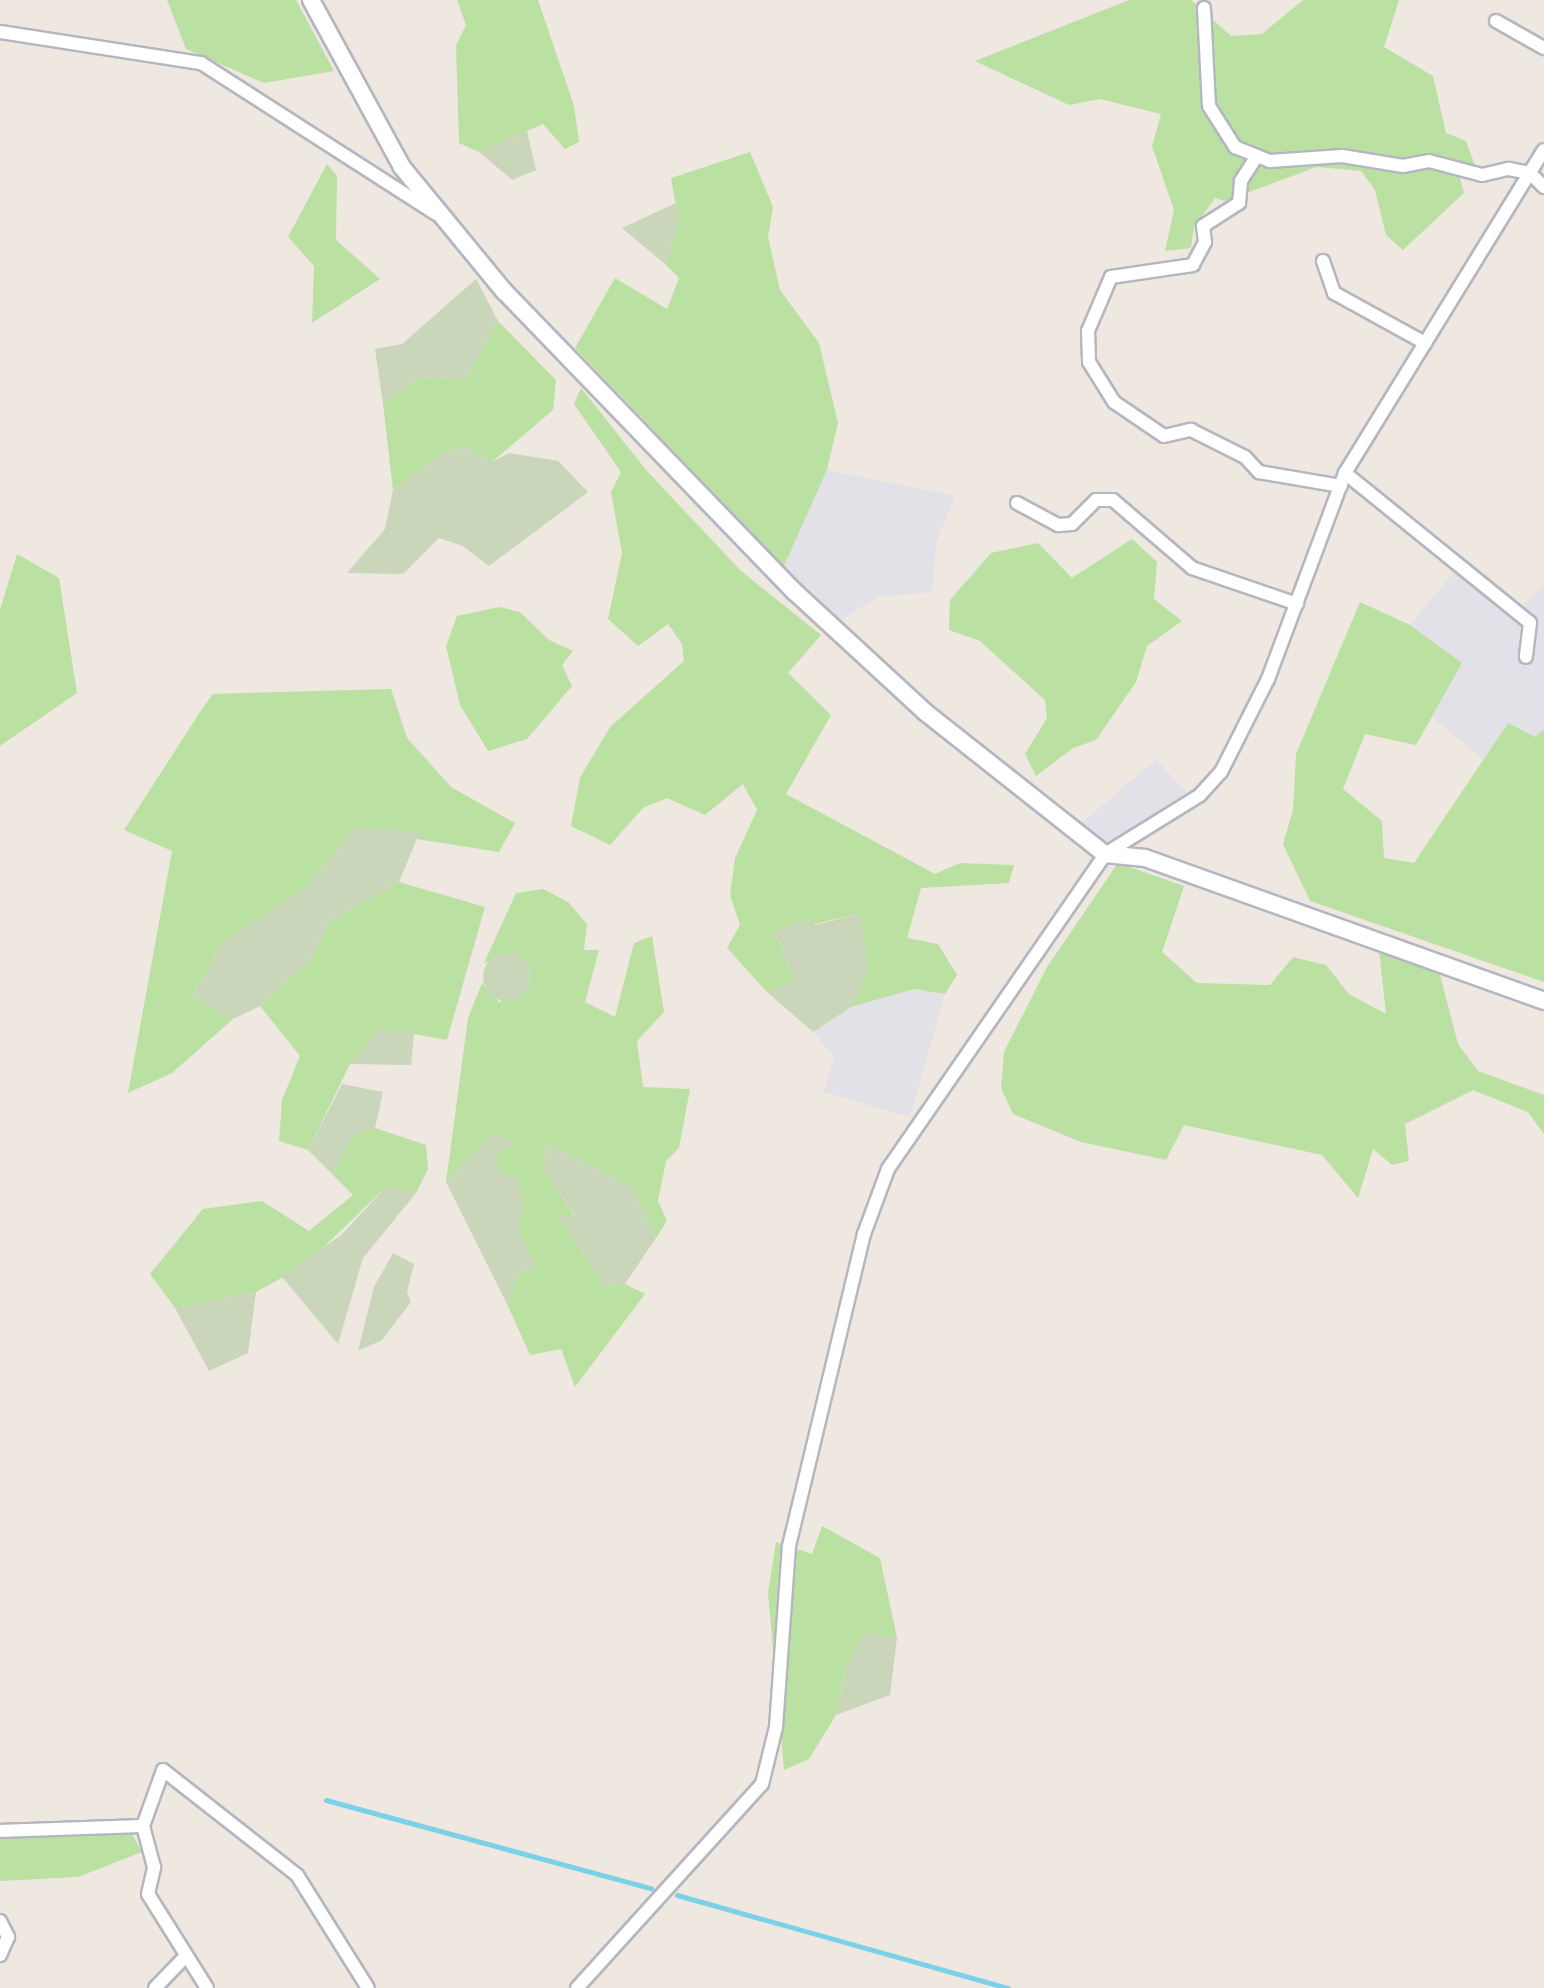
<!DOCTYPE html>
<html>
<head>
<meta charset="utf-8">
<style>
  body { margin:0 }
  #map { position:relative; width:1544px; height:1988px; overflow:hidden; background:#eee8e1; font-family:"DM Sans",sans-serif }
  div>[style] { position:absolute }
  .industrial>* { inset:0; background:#e2e1e7 }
  .green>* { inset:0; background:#bae0a2 }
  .cemetery>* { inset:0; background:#c9d6b9 }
  .round { border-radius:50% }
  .stream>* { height:5px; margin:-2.5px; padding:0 2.5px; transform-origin:2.5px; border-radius:2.5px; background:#7cd1e8 }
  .roads { filter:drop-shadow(2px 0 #b4b7bf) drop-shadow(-2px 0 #b4b7bf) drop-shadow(0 2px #b4b7bf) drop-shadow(0 -2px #b4b7bf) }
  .minor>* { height:12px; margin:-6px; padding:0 6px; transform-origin:6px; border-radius:6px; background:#fff }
  .tertiary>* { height:16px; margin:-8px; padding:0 8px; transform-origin:8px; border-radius:8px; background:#fff }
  span { translate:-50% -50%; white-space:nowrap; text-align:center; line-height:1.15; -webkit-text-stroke:6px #fff; paint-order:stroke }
</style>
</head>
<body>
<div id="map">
  <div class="industrial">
    <div style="clip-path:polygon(827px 470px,955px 496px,936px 543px,932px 592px,877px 597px,839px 622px,784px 566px)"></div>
    <div style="clip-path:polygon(1465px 559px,1523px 606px,1544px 585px,1544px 729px,1536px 737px,1508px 723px,1484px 760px,1432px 717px,1462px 663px,1410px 625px)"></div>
    <div style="clip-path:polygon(1156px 759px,1186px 792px,1109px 846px,1082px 823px)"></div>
    <div style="clip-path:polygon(914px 989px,945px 994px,910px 1117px,824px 1092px,834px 1057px,813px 1032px,851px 1007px)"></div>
  </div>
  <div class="green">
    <div style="clip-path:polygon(167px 0,296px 0,334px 71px,264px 83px,186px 49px)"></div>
    <div style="clip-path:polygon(457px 0,538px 0,574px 106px,579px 142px,565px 149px,543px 124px,479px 152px,459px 143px,456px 45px,466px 25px)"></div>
    <div style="clip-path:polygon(1129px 0,1191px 0,1231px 36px,1262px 34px,1303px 0,1399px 0,1384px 47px,1433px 76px,1446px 133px,1466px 141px,1476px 168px,1460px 178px,1464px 193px,1403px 250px,1386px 235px,1375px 190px,1361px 171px,1317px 167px,1225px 201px,1215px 198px,1194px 227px,1191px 248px,1165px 251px,1174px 210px,1152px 146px,1161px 114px,1100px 99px,1069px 105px,975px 61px)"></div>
    <div style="clip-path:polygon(750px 152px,773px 207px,768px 237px,780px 290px,819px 343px,838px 423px,827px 470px,784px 566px,575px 348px,615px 278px,667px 309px,679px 278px,665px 264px,679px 223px,671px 178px)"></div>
    <div style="clip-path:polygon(327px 164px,337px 176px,336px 240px,380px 279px,312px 323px,314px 266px,288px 237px)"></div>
    <div style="clip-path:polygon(498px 321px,556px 380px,553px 410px,492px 462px,464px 447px,445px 452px,393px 490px,383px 404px,421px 377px,465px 380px)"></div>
    <div style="clip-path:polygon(581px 388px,647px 471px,741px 571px,821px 635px,788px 673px,831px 715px,786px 794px,935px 874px,960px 863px,1014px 865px,1009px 883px,921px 888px,907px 938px,938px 944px,957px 975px,945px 994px,914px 989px,851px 1007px,868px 971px,859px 914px,775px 933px,796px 982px,767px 992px,727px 948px,740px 925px,730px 895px,735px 858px,757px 810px,743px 784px,705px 815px,667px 798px,643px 808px,610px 845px,571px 826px,580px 778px,610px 727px,684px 661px,682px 644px,668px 624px,638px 646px,608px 619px,622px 553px,611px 492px,621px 472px,574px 404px)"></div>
    <div style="clip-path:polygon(1132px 539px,1157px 562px,1154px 599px,1182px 621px,1147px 646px,1136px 682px,1096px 740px,1073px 748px,1036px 776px,1025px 754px,1047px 718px,1045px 700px,980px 641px,949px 630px,950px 600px,991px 553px,1038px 543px,1072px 578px)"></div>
    <div style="clip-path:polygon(17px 554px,59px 578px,77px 693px,0 746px,0 610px)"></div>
    <div style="clip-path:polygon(1360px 602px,1410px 625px,1462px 663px,1416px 745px,1365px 734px,1343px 789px,1382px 821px,1384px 858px,1414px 863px,1508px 723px,1535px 737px,1544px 729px,1544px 982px,1310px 901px,1283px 844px,1293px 810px,1296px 754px)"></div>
    <div style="clip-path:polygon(499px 607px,520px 612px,549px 640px,573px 651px,562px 665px,572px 686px,527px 739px,488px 751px,460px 705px,446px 646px,457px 616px)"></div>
    <div style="clip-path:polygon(391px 689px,407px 738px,451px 787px,515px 823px,499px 852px,354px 829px,305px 889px,222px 944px,192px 996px,233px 1019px,172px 1073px,128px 1093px,172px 851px,124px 830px,202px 709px,213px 694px)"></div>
    <div style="clip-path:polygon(1118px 863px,1184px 886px,1162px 952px,1197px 983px,1270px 985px,1293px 957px,1326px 965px,1349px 994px,1386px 1014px,1379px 950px,1439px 971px,1458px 1044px,1478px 1071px,1544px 1095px,1544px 1134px,1528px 1112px,1473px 1090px,1405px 1124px,1409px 1161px,1392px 1165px,1373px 1149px,1358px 1198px,1322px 1155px,1184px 1125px,1166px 1160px,1081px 1142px,1013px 1114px,1001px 1088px,1004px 1052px,1047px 967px)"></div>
    <div style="clip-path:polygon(399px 882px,485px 907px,447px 1040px,380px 1028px,350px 1064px,308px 1150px,279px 1141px,282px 1100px,300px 1056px,260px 1006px,311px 959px,330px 921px)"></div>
    <div style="clip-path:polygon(543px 889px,568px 902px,587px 924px,584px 950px,599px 950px,585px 1002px,615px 1017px,634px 943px,652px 936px,664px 1012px,637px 1041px,643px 1087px,690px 1089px,679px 1148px,666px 1161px,658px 1201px,667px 1221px,656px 1238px,631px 1186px,548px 1144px,543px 1168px,577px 1219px,559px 1215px,604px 1285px,625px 1284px,645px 1294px,575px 1387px,561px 1349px,530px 1355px,508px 1306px,516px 1277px,535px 1264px,518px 1231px,523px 1197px,516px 1179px,497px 1171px,497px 1151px,516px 1144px,495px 1132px,446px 1182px,468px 1018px,482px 983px,500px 1003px,512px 953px,484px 963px,516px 893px)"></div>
    <div style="clip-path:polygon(375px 1128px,426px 1145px,428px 1169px,416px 1193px,387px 1186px,305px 1265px,256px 1292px,175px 1308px,150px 1274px,203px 1209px,262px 1201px,309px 1231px,353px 1195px,333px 1175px,352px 1135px)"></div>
    <div style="clip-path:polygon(822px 1526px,880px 1558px,897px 1638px,864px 1633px,845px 1671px,836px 1715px,809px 1759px,784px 1770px,768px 1593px,776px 1542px,812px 1554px)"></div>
    <div style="clip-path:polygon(126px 1823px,142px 1852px,78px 1877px,0 1881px,0 1825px)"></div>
  </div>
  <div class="cemetery">
    <div style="clip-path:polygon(527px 131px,536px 170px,512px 180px,479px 152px)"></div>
    <div style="clip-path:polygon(676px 203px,679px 223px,665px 264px,622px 228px)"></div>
    <div style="clip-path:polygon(476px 279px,498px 321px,465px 380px,421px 377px,383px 404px,375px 349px,402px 344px)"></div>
    <div style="clip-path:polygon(464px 447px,492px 462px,509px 453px,558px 461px,588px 492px,489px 566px,463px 546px,439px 538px,403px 574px,347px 573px,385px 529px,393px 490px,445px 452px)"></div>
    <div style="clip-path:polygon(355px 828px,420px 831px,399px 882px,330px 921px,311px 959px,260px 1006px,233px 1019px,192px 997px,222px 943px,305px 889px)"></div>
    <div style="clip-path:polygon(860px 914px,868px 971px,851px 1007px,813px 1032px,767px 992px,796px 982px,775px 932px,805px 919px,815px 925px)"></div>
    <div class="round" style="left:483px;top:953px;width:48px;height:48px"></div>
    <div style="clip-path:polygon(380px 1028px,414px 1034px,411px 1065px,350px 1064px)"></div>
    <div style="clip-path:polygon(342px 1084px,383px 1092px,375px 1128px,352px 1136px,333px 1175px,308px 1150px)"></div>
    <div style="clip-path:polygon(495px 1132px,517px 1144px,497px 1151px,497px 1170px,516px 1179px,523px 1197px,518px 1231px,535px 1264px,516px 1277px,508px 1306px,446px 1182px)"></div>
    <div style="clip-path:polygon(548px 1144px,631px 1186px,656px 1238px,625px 1284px,604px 1285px,558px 1215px,577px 1218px,543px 1168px)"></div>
    <div style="clip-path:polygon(387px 1186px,416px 1193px,363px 1258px,338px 1344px,282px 1277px,341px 1235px)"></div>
    <div style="clip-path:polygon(393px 1253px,414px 1264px,407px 1292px,411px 1302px,382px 1340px,358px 1351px,374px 1287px)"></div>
    <div style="clip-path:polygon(256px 1292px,248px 1353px,209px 1371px,175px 1308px)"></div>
    <div style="clip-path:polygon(864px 1632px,897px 1638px,890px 1695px,836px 1715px,845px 1671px)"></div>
  </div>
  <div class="stream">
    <div style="left:326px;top:1800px;width:337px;rotate:15.2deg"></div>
    <div style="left:677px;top:1895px;width:344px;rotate:15.7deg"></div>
  </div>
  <div class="roads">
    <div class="minor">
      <div style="left:1204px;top:8px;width:98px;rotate:87.1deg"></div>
      <div style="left:1209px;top:106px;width:49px;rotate:57.6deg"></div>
      <div style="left:1235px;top:147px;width:38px;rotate:22deg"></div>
      <div style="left:1270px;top:161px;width:72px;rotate:-4deg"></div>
      <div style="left:1342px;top:156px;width:62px;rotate:9.3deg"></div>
      <div style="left:1403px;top:166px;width:26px;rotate:-11deg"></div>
      <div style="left:1429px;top:161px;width:55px;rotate:14.8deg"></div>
      <div style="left:1482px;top:175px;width:28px;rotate:-13deg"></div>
      <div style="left:1509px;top:169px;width:21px;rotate:11deg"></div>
      <div style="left:1530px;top:173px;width:20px;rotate:45deg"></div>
      <div style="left:1496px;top:21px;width:55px;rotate:29.4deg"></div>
      <div style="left:0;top:32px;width:203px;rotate:8.8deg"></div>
      <div style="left:201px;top:63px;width:279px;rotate:32.7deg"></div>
      <div style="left:1257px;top:156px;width:30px;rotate:123deg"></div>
      <div style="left:1241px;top:181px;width:22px;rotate:95deg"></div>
      <div style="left:1239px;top:203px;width:43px;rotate:147.4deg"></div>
      <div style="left:1203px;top:226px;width:16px;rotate:83deg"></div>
      <div style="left:1205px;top:242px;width:26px;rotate:118deg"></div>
      <div style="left:1193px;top:265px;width:83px;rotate:171.7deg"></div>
      <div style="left:1111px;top:277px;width:59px;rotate:113.1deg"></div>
      <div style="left:1088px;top:331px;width:31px;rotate:88deg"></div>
      <div style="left:1089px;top:362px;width:47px;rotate:58deg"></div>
      <div style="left:1114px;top:402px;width:60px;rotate:34.2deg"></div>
      <div style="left:1164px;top:436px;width:28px;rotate:-13deg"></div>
      <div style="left:1191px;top:430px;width:60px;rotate:26.6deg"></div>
      <div style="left:1245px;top:457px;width:21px;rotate:47deg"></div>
      <div style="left:1259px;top:472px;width:83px;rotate:9.7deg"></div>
      <div style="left:1323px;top:261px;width:34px;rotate:71deg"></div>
      <div style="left:1334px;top:293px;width:104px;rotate:28.8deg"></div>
      <div style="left:1345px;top:473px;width:238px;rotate:39deg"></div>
      <div style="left:1530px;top:623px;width:34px;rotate:97deg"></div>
      <div style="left:1017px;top:503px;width:47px;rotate:28.2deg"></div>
      <div style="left:1058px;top:525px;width:14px;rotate:-4deg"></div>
      <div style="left:1072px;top:524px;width:34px;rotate:-45deg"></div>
      <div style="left:1096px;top:500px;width:17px"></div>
      <div style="left:1113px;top:500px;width:104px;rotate:40.7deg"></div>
      <div style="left:1192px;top:568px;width:111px;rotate:18.9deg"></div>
      <div style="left:0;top:1831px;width:143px;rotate:-2deg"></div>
      <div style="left:0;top:1921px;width:18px;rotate:63deg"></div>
      <div style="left:8px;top:1937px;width:20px;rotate:114deg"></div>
      <div style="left:155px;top:1988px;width:42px;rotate:-46deg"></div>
      <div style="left:207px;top:1988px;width:111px;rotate:-122.1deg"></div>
      <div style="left:148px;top:1894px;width:28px;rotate:-77deg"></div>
      <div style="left:154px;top:1867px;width:42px;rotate:-105deg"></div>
      <div style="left:143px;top:1826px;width:59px;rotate:-70.3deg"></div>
      <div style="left:163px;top:1770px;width:170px;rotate:38.1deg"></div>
      <div style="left:297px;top:1875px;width:133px;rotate:57.9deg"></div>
      <div style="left:577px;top:1988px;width:275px;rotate:-47.8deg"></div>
      <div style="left:762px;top:1784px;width:59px;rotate:-76.2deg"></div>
      <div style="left:776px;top:1727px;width:181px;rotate:-85.9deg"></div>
      <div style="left:789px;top:1546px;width:321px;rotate:-76.5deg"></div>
      <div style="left:864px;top:1234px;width:69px;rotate:-69.7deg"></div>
      <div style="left:888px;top:1169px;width:383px;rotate:-55.4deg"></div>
      <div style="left:1105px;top:854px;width:112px;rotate:-31.8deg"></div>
      <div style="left:1200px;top:795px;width:31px;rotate:-48deg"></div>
      <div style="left:1221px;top:772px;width:104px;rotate:-63.2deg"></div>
      <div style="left:1268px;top:679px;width:220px;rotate:-69.5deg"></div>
      <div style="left:1345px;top:473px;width:379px;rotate:-58.4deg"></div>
    </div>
    <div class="tertiary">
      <div style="left:311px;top:0;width:190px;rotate:61.4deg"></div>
      <div style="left:402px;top:167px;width:161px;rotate:50.6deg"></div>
      <div style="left:504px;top:291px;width:419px;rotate:46deg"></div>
      <div style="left:795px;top:592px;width:177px;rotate:42.7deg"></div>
      <div style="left:925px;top:712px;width:229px;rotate:38.3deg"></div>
      <div style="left:1105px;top:854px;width:40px;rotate:5.7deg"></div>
      <div style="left:1145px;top:858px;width:424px;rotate:19.7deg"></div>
    </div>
  </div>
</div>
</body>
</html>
